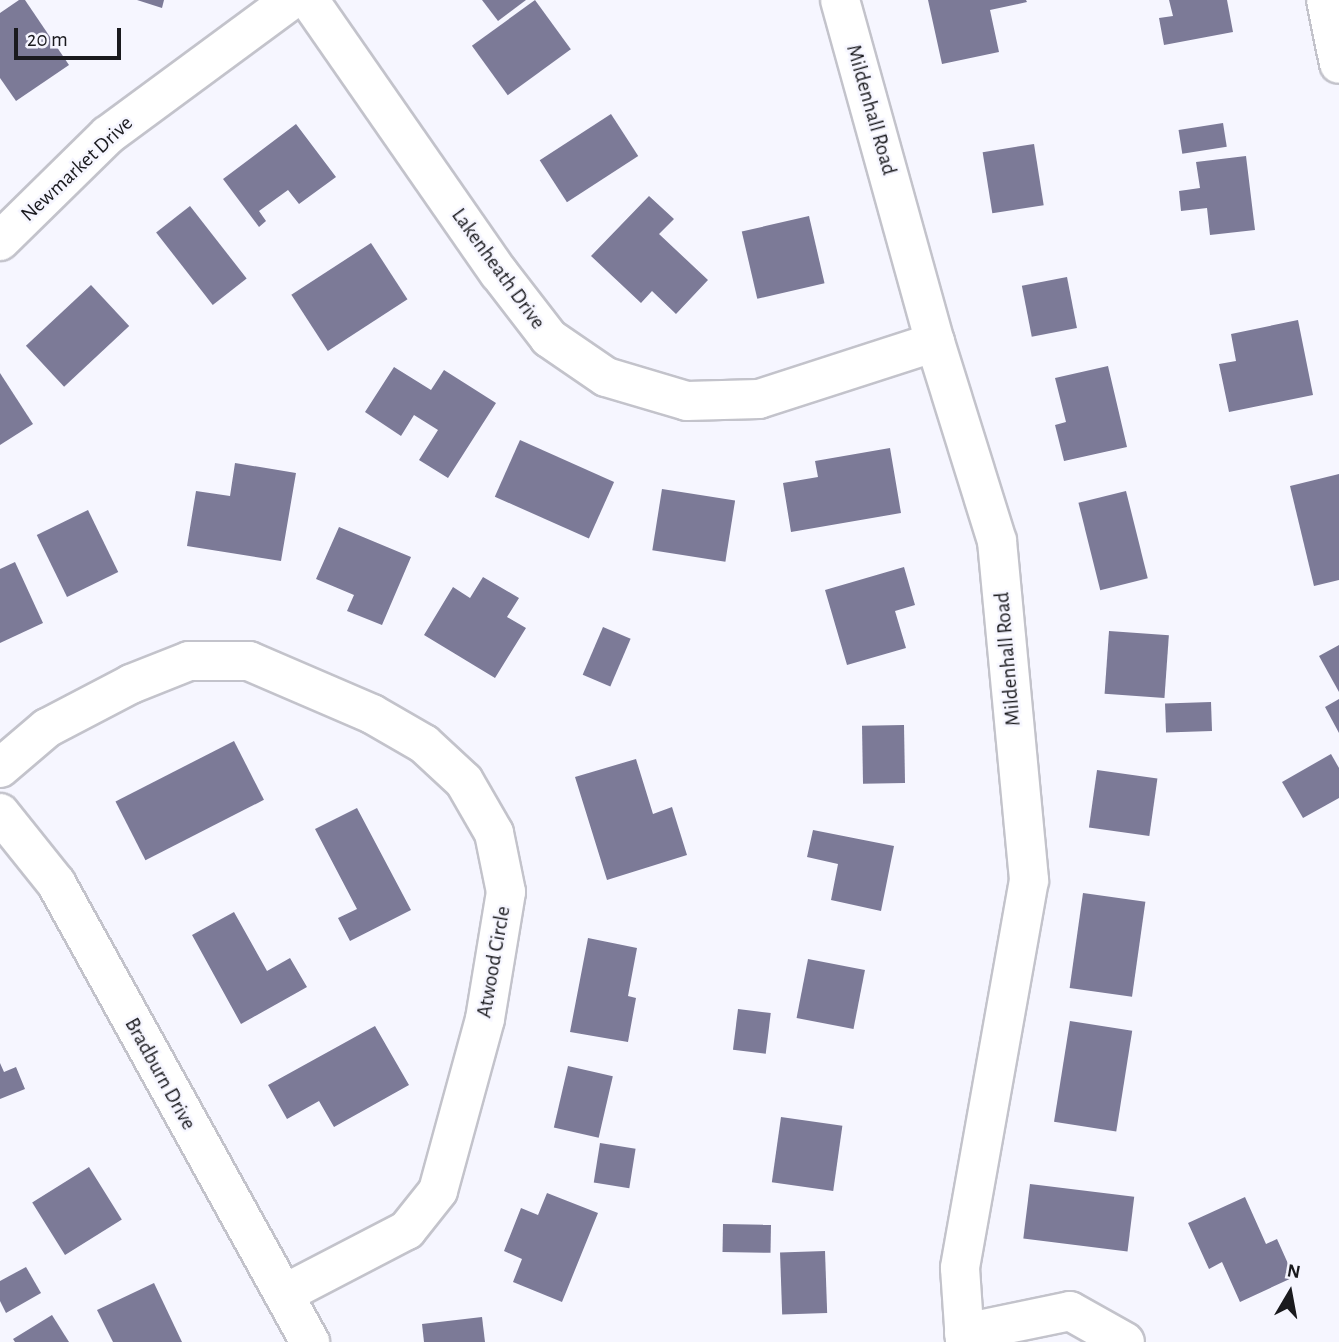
<!DOCTYPE html>
<html>
<head>
<meta charset="utf-8">
<style>
  body { margin:0 }
  #map { position:relative; width:1339px; height:1342px; overflow:hidden; background:#f6f6ff; font-family:"Alegreya Sans",sans-serif }
  div>[style] { position:absolute }
  .building>* { inset:0; background:#7c7a97; transform-origin:0 0 }
  .roads { filter:drop-shadow(2px 0 #c3c3cb) drop-shadow(-2px 0 #c3c3cb) drop-shadow(0 2px #c3c3cb) drop-shadow(0 -2px #c3c3cb) }
  .minor>* { height:38px; margin:-19px; padding:0 19px; transform-origin:19px; border-radius:19px; background:#fff }
  span { translate:-50% -50%; white-space:nowrap; text-align:center; line-height:1.15; -webkit-text-stroke:5px #f6f6ff; paint-order:stroke }
  .street-label { font-size:21px; color:#1a1a1e }
  .north { position:absolute; left:1255px; top:1258px; width:70px; height:70px; -webkit-text-stroke:5px #f6f6ff; paint-order:stroke; rotate:10deg; font-size:19px; font-weight:700; line-height:28px; text-align:center; color:#1a1a1e }
  .north::after { content:''; display:block; margin:auto; width:24px; height:32px; background:#1a1a1e; clip-path:polygon(50% 0,100% 100%,50% 72%,0 100%) }
  .scale { position:absolute; left:14px; top:28px; width:107px; height:32px; box-sizing:border-box; border:4px solid #1a1a1e; border-top:0; padding-left:9px; font-size:21px; line-height:24px; white-space:nowrap; color:#1a1a1e; -webkit-text-stroke:5px #f6f6ff; paint-order:stroke }
</style>
</head>
<body>
<div id="map">
  <div class="building">
    <div style="clip-path:polygon(19px 0,25px 0,69px 65px,16px 101px,0 78px,0 13px)"></div>
    <div style="clip-path:polygon(137px 0,164px 0,162px 8px)"></div>
    <div style="clip-path:polygon(482px 0,526px 0,498px 21px)"></div>
    <div style="left:535px;top:0;width:61px;height:78px;rotate:54deg"></div>
    <div style="clip-path:polygon(928px 0,1026px 0,1027px 2px,990px 10px,999px 52px,942px 64px)"></div>
    <div style="clip-path:polygon(1169px 0,1227px 0,1233px 32px,1164px 45px,1159px 18px,1173px 16px)"></div>
    <div style="left:611px;top:114px;width:50px;height:85px;rotate:57deg"></div>
    <div style="left:1223px;top:123px;width:24px;height:45px;rotate:81deg"></div>
    <div style="clip-path:polygon(296px 124px,336px 177px,299px 204px,288px 190px,259px 211px,266px 221px,259px 227px,223px 179px)"></div>
    <div style="left:1034px;top:144px;width:62px;height:52px;rotate:81deg"></div>
    <div style="clip-path:polygon(1246px 156px,1255px 230px,1210px 235px,1207px 208px,1181px 211px,1179px 191px,1200px 188px,1196px 162px)"></div>
    <div style="clip-path:polygon(649px 196px,674px 219px,659px 234px,708px 280px,676px 314px,652px 291px,641px 303px,591px 256px)"></div>
    <div style="left:190px;top:206px;width:92px;height:43px;rotate:52deg"></div>
    <div style="left:809px;top:216px;width:69px;height:69px;rotate:77deg"></div>
    <div style="left:371px;top:243px;width:67px;height:95px;rotate:57deg"></div>
    <div style="left:1067px;top:277px;width:52px;height:46px;rotate:79deg"></div>
    <div style="left:91px;top:285px;width:56px;height:89px;rotate:47deg"></div>
    <div style="clip-path:polygon(1298px 320px,1313px 395px,1229px 412px,1219px 364px,1236px 361px,1231px 334px)"></div>
    <div style="clip-path:polygon(1108px 366px,1127px 447px,1064px 461px,1055px 425px,1066px 422px,1055px 378px)"></div>
    <div style="clip-path:polygon(394px 367px,431px 390px,444px 370px,496px 403px,448px 478px,419px 460px,438px 430px,414px 415px,401px 436px,365px 412px)"></div>
    <div style="clip-path:polygon(0 373px,33px 424px,0 445px)"></div>
    <div style="left:520px;top:440px;width:103px;height:62px;rotate:24deg"></div>
    <div style="clip-path:polygon(890px 448px,901px 513px,791px 532px,783px 483px,818px 477px,815px 461px)"></div>
    <div style="clip-path:polygon(235px 463px,296px 473px,281px 561px,187px 546px,196px 491px,230px 496px)"></div>
    <div style="clip-path:polygon(1339px 474px,1339px 580px,1314px 586px,1290px 486px)"></div>
    <div style="left:662px;top:489px;width:74px;height:62px;rotate:9deg"></div>
    <div style="left:1126px;top:491px;width:90px;height:49px;rotate:76deg"></div>
    <div style="left:88px;top:510px;width:69px;height:57px;rotate:64deg"></div>
    <div style="clip-path:polygon(339px 527px,411px 557px,382px 625px,347px 611px,354px 595px,316px 579px)"></div>
    <div style="clip-path:polygon(15px 562px,43px 623px,0 643px,0 569px)"></div>
    <div style="clip-path:polygon(904px 567px,915px 605px,895px 611px,906px 648px,847px 665px,825px 590px)"></div>
    <div style="clip-path:polygon(483px 577px,519px 598px,507px 617px,526px 628px,495px 678px,424px 635px,453px 587px,470px 598px)"></div>
    <div style="left:603px;top:627px;width:30px;height:52px;rotate:23deg"></div>
    <div style="left:1109px;top:631px;width:60px;height:63px;rotate:4deg"></div>
    <div style="clip-path:polygon(1339px 645px,1339px 692px,1319px 656px)"></div>
    <div style="clip-path:polygon(1339px 699px,1339px 733px,1325px 707px)"></div>
    <div style="left:1211px;top:702px;width:29px;height:46px;rotate:88deg"></div>
    <div style="left:904px;top:725px;width:58px;height:42px;rotate:89deg"></div>
    <div style="left:234px;top:741px;width:66px;height:133px;rotate:63deg"></div>
    <div style="clip-path:polygon(1331px 754px,1339px 768px,1339px 798px,1303px 818px,1282px 782px)"></div>
    <div style="clip-path:polygon(636px 759px,653px 814px,672px 807px,687px 855px,607px 880px,575px 777px)"></div>
    <div style="left:1097px;top:770px;width:61px;height:58px;rotate:8deg"></div>
    <div style="clip-path:polygon(357px 808px,411px 910px,350px 941px,338px 918px,357px 909px,315px 829px)"></div>
    <div style="clip-path:polygon(813px 830px,894px 846px,881px 911px,831px 900px,838px 864px,807px 857px)"></div>
    <div style="left:1083px;top:893px;width:63px;height:96px;rotate:8deg"></div>
    <div style="clip-path:polygon(234px 912px,267px 971px,290px 958px,307px 987px,241px 1024px,192px 935px)"></div>
    <div style="clip-path:polygon(588px 938px,637px 948px,628px 996px,636px 998px,628px 1042px,570px 1032px)"></div>
    <div style="left:808px;top:959px;width:58px;height:60px;rotate:11deg"></div>
    <div style="left:738px;top:1009px;width:33px;height:41px;rotate:7deg"></div>
    <div style="left:1070px;top:1021px;width:63px;height:102px;rotate:9deg"></div>
    <div style="clip-path:polygon(375px 1026px,409px 1085px,334px 1127px,319px 1101px,287px 1119px,268px 1085px)"></div>
    <div style="clip-path:polygon(0 1063px,4px 1072px,16px 1067px,25px 1089px,0 1099px)"></div>
    <div style="left:568px;top:1066px;width:46px;height:63px;rotate:13deg"></div>
    <div style="left:781px;top:1117px;width:62px;height:66px;rotate:8deg"></div>
    <div style="left:600px;top:1143px;width:36px;height:40px;rotate:9deg"></div>
    <div style="left:89px;top:1167px;width:62px;height:67px;rotate:58deg"></div>
    <div style="left:1030px;top:1184px;width:105px;height:55px;rotate:7deg"></div>
    <div style="clip-path:polygon(547px 1193px,598px 1213px,562px 1302px,513px 1282px,522px 1259px,504px 1251px,521px 1208px,538px 1215px)"></div>
    <div style="clip-path:polygon(1245px 1197px,1266px 1244px,1277px 1239px,1294px 1277px,1240px 1302px,1222px 1262px,1209px 1269px,1188px 1223px)"></div>
    <div style="left:723px;top:1224px;width:48px;height:28px;rotate:1deg"></div>
    <div style="left:825px;top:1251px;width:62px;height:45px;rotate:88deg"></div>
    <div style="clip-path:polygon(26px 1267px,41px 1293px,6px 1313px,0 1301px,0 1281px)"></div>
    <div style="clip-path:polygon(154px 1283px,182px 1342px,113px 1342px,97px 1310px)"></div>
    <div style="clip-path:polygon(52px 1315px,69px 1342px,15px 1342px,13px 1339px)"></div>
    <div style="clip-path:polygon(482px 1317px,485px 1342px,424px 1342px,422px 1324px)"></div>
  </div>
  <div class="roads">
    <div class="minor">
      <div style="left:309px;top:0;width:333px;rotate:55.2deg"></div>
      <div style="left:499px;top:273px;width:82px;rotate:52.4deg"></div>
      <div style="left:549px;top:338px;width:69px;rotate:34.4deg"></div>
      <div style="left:606px;top:377px;width:84px;rotate:16.5deg"></div>
      <div style="left:687px;top:401px;width:72px;rotate:-1.6deg"></div>
      <div style="left:759px;top:399px;width:185px;rotate:-17.9deg"></div>
      <div style="left:840px;top:0;width:355px;rotate:74.5deg"></div>
      <div style="left:935px;top:342px;width:208px;rotate:72.7deg"></div>
      <div style="left:997px;top:541px;width:341px;rotate:84.6deg"></div>
      <div style="left:1029px;top:880px;width:394px;rotate:100.1deg"></div>
      <div style="left:960px;top:1268px;width:74px;rotate:86.1deg"></div>
      <div style="left:1326px;top:0;width:65px;rotate:78.5deg"></div>
      <div style="left:0;top:241px;width:151px;rotate:-44.5deg"></div>
      <div style="left:108px;top:135px;width:227px;rotate:-36.4deg"></div>
      <div style="left:0;top:768px;width:62px;rotate:-40.4deg"></div>
      <div style="left:47px;top:728px;width:95px;rotate:-27.6deg"></div>
      <div style="left:131px;top:684px;width:62px;rotate:-21.6deg"></div>
      <div style="left:189px;top:661px;width:60px"></div>
      <div style="left:249px;top:661px;width:134px;rotate:23.3deg"></div>
      <div style="left:372px;top:714px;width:60px;rotate:30deg"></div>
      <div style="left:424px;top:744px;width:54px;rotate:42.8deg"></div>
      <div style="left:464px;top:781px;width:60px;rotate:60deg"></div>
      <div style="left:494px;top:833px;width:60px;rotate:78.5deg"></div>
      <div style="left:506px;top:892px;width:129px;rotate:99.4deg"></div>
      <div style="left:485px;top:1019px;width:178px;rotate:105.3deg"></div>
      <div style="left:438px;top:1191px;width:50px;rotate:128.5deg"></div>
      <div style="left:407px;top:1230px;width:139px;rotate:152.5deg"></div>
      <div style="left:0;top:813px;width:90px;rotate:51.3deg"></div>
      <div style="left:56px;top:883px;width:525px;rotate:61.04deg"></div>
      <div style="left:964px;top:1333px;width:108px;rotate:-11.7deg"></div>
      <div style="left:1070px;top:1311px;width:63px;rotate:29.4deg"></div>
    </div>
  </div>
  <div class="street-label">
    <span style="left:871px;top:110px;rotate:74deg">Mildenhall Road</span>
    <span style="left:77px;top:169px;rotate:-43deg">Newmarket Drive</span>
    <span style="left:498px;top:269px;rotate:54deg">Lakenheath Drive</span>
    <span style="left:1008px;top:659px;rotate:-95deg">Mildenhall Road</span>
    <span style="left:494px;top:962px;rotate:-80deg">Atwood Circle</span>
    <span style="left:160px;top:1074px;rotate:61deg">Bradburn Drive</span>
  </div>
  <div class="north">N</div>
  <div class="scale">20 m</div>
</div>
</body>
</html>
